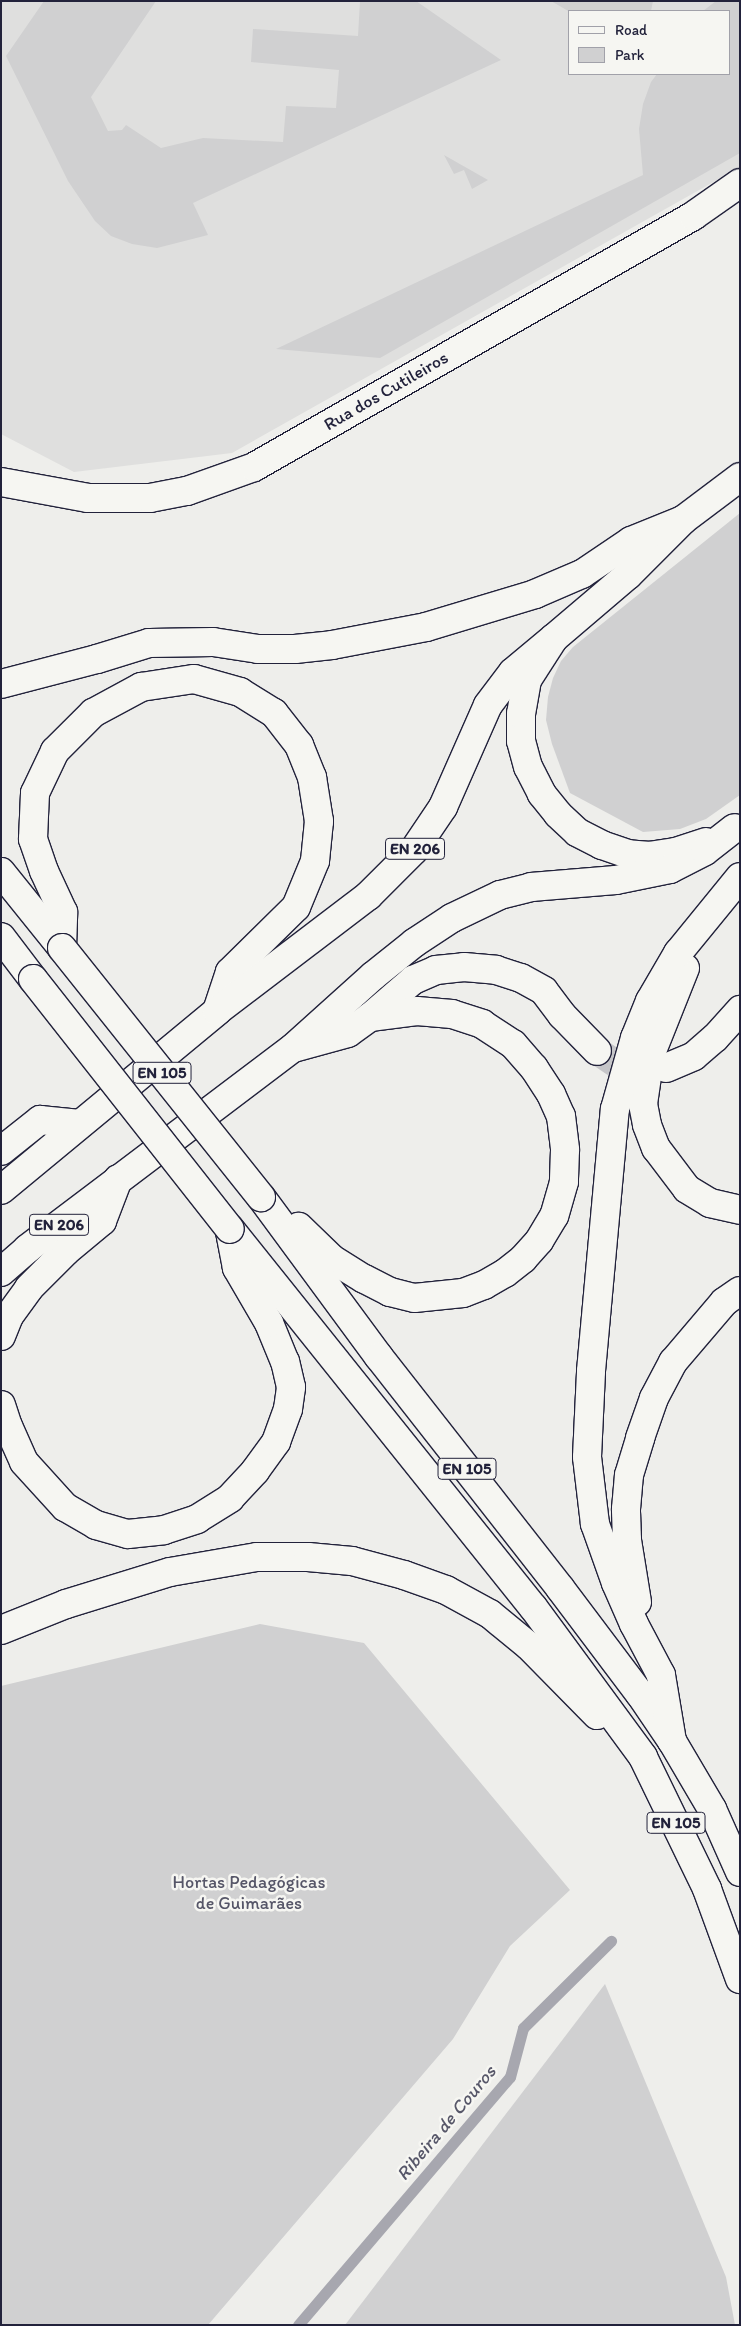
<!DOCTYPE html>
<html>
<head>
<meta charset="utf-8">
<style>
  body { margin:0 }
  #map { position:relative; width:741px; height:2326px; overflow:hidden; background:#eeeeeb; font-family:Itim,sans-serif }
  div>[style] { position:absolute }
  .built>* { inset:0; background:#dfdfde }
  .green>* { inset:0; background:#d0d0d1 }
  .stream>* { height:11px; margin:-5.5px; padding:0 5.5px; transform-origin:5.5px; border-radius:5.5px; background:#a7a7af }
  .trunk-tunnel>* { height:28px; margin-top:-14px; transform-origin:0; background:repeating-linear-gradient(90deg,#c5c5c8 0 28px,transparent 0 42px) }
  .roads { filter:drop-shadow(1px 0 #22223b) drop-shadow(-1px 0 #22223b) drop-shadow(0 1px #22223b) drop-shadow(0 -1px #22223b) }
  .secondary>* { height:28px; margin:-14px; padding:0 14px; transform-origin:14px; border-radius:14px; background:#f6f6f2 }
  .primary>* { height:28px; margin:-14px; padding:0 14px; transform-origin:14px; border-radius:14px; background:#f6f6f2 }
  .trunk>* { height:28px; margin:-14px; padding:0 14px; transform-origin:14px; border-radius:14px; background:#f6f6f2 }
  .bridges { filter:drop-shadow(1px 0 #22223b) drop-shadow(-1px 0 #22223b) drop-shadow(0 1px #22223b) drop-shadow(0 -1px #22223b) }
  .trunk-bridge>* { height:28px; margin:-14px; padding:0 14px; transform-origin:14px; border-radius:14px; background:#f6f6f2 }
  span { translate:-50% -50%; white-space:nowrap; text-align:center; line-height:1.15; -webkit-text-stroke:5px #f6f6f2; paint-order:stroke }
  .shield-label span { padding:1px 4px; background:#f6f6f2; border:1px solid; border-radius:4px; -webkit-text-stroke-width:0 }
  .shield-label { font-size:16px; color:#22223b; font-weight:700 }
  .street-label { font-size:18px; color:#22223b }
  .park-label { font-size:18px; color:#565668 }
  .water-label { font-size:19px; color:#575769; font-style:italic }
  .frame { position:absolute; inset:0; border:2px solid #22223b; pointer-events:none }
  .legend { position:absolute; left:568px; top:10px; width:162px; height:65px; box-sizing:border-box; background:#f6f6f2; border:1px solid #a1a1a9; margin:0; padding:6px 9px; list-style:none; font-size:15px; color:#22223b }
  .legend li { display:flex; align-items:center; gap:10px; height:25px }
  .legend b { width:25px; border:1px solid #a1a1a9 }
</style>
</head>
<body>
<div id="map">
  <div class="built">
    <div style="clip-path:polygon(evenodd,1px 1px,740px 1px,740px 167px,232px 453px,74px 472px,1px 434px,1px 1px,570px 11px,730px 11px,730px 74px,570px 74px,570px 11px)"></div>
  </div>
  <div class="green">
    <div style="clip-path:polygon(44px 1px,156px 1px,91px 97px,108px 131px,122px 130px,126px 125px,161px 148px,203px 138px,283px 142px,286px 106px,336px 108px,339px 70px,251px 62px,253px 29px,358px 36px,360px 1px,416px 1px,501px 60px,193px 203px,208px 235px,157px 248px,132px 244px,111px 236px,95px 221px,68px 181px,6px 56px)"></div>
    <div style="clip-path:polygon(551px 1px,653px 1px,651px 11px,570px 12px)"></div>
    <div style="clip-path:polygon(716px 1px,740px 1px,740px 153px,380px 358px,276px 349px,643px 175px,639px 129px,643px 104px,651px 82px,657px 74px,730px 74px,730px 11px,703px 11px)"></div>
    <div style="clip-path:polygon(444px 155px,488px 180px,472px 189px,464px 170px,454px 174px)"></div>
    <div style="clip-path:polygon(740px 513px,740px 795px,706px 819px,680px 829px,643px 832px,570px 793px,552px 744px,546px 720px,548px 697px,553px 678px,561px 661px,573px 647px)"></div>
    <div style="clip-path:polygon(260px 1624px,364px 1643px,570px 1890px,510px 1946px,453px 2039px,208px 2325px,1px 2325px,1px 1686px)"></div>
    <div style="clip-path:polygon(605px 1984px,726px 2277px,735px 2325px,345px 2325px)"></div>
  </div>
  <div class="stream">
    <div style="left:298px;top:2325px;width:326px;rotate:-49.5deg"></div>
    <div style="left:510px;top:2077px;width:51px;rotate:-75.1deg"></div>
    <div style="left:523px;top:2028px;width:124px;rotate:-44.7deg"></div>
  </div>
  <div class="trunk-tunnel">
    <div style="left:597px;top:1051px;width:25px;rotate:34deg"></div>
    <div style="left:618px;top:1065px;width:33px;rotate:7deg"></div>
  </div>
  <div class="roads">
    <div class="secondary">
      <div style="left:1px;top:482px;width:88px;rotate:10.4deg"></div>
      <div style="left:88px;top:498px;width:62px"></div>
      <div style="left:150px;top:498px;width:38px;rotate:-11deg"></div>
      <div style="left:187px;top:491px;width:71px;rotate:-19.7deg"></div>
      <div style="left:254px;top:467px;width:506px;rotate:-29.76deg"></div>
      <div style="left:693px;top:216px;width:57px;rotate:-35.1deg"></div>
    </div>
    <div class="primary">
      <div style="left:706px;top:842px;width:33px;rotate:162deg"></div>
      <div style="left:675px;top:852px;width:25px;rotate:171deg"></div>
      <div style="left:650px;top:856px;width:22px;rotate:-175deg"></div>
      <div style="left:628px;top:854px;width:28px;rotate:-161deg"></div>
      <div style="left:602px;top:845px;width:28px;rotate:-153deg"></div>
      <div style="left:577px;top:832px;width:26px;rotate:-137deg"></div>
      <div style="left:558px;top:814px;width:26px;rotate:-129deg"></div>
      <div style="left:542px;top:794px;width:30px;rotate:-117deg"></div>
      <div style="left:528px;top:767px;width:27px;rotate:-105deg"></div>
      <div style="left:521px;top:741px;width:27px;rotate:-90deg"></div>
      <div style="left:521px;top:714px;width:35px;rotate:-80deg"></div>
      <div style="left:527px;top:680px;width:50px;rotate:-57.3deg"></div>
      <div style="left:554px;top:638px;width:97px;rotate:-40.4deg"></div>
      <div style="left:628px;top:575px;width:78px;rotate:-45deg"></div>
      <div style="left:683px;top:520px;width:71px;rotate:-37deg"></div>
    </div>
    <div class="trunk">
      <div style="left:1px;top:684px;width:99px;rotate:-14.6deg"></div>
      <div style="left:97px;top:659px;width:54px;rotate:-17.1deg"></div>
      <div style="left:149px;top:643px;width:64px;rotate:-0.9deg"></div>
      <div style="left:213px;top:642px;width:46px;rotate:8.8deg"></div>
      <div style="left:258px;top:649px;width:37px"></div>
      <div style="left:295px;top:649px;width:37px;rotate:-6deg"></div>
      <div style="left:332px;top:645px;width:96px;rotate:-10.8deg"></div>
      <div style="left:426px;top:627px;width:114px;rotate:-16.8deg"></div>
      <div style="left:535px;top:594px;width:51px;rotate:-23.1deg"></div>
      <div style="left:582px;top:574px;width:59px;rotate:-34deg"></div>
      <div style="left:631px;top:541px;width:56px;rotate:-22deg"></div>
      <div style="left:1px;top:872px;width:97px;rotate:51.2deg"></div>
      <div style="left:1px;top:937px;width:53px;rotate:52.7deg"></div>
      <div style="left:62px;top:948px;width:36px;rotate:-88deg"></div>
      <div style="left:63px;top:912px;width:45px;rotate:-114.9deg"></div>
      <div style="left:44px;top:871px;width:34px;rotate:-109deg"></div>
      <div style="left:33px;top:839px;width:46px;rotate:-87.5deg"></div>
      <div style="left:35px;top:793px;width:47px;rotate:-64.5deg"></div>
      <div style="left:55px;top:751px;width:54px;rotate:-45deg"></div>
      <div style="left:93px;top:713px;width:55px;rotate:-28.4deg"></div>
      <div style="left:141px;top:687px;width:54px;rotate:-8.6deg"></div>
      <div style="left:194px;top:679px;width:48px;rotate:15.8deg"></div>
      <div style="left:240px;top:692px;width:40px;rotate:32deg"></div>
      <div style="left:274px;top:713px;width:41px;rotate:52deg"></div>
      <div style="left:299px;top:745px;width:35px;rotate:68deg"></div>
      <div style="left:312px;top:777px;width:45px;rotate:81deg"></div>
      <div style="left:319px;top:821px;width:40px;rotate:95.7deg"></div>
      <div style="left:315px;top:861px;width:50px;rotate:112.4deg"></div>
      <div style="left:296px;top:907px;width:93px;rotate:135.4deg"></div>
      <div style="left:230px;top:972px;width:41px;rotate:108.4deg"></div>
      <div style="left:685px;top:968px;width:95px;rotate:111.7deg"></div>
      <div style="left:650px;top:1056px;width:49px;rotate:98.3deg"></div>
      <div style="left:643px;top:1104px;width:21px;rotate:79deg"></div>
      <div style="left:647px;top:1125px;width:25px;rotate:69deg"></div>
      <div style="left:656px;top:1148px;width:51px;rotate:52.9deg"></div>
      <div style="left:687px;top:1189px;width:27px;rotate:31deg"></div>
      <div style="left:710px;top:1203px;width:31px;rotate:13deg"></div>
      <div style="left:370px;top:1017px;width:57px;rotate:-40.7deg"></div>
      <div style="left:413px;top:980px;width:25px;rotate:-23deg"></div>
      <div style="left:436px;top:970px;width:28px;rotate:-6deg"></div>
      <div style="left:464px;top:967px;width:32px;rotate:5deg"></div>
      <div style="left:496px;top:970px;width:26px;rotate:18deg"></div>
      <div style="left:521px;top:978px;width:26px;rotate:29deg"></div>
      <div style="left:544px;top:991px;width:30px;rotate:53deg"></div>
      <div style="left:562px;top:1015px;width:50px;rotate:45.8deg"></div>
      <div style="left:297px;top:1047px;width:53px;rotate:-15.4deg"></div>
      <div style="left:348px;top:1033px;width:27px;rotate:-36deg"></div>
      <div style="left:370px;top:1017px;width:47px;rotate:-7.3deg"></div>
      <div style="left:417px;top:1011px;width:35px;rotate:5deg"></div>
      <div style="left:452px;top:1014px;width:32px;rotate:18deg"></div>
      <div style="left:482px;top:1024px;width:37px;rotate:33deg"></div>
      <div style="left:513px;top:1044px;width:32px;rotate:49deg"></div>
      <div style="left:534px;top:1068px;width:31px;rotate:57deg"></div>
      <div style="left:551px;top:1094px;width:24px;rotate:66deg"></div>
      <div style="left:561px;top:1116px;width:34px;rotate:83deg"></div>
      <div style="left:565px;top:1150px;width:32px;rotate:92deg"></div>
      <div style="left:564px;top:1182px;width:35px;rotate:106deg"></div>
      <div style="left:554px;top:1216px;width:29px;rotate:121deg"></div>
      <div style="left:539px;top:1241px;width:24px;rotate:132deg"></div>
      <div style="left:523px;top:1259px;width:23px;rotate:142deg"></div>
      <div style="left:505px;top:1273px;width:24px;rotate:150deg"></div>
      <div style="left:484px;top:1285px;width:22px;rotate:159deg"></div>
      <div style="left:463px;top:1293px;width:49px;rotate:174.2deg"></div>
      <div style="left:414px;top:1298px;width:25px;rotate:-166deg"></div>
      <div style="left:390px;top:1292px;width:29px;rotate:-153deg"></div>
      <div style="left:364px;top:1279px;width:39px;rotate:-148deg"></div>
      <div style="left:331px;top:1258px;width:45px;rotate:-135.9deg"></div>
      <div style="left:666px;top:1068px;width:30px;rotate:-23deg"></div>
      <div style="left:694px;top:1056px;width:28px;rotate:-41deg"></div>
      <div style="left:715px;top:1038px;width:38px;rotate:-48deg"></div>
      <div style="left:1px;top:1151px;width:50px;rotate:-38.5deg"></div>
      <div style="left:40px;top:1120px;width:40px;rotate:5.7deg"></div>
      <div style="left:1px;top:1190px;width:281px;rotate:-39.6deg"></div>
      <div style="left:217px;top:1011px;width:190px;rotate:-37.3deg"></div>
      <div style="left:368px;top:896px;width:65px;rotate:-45deg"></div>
      <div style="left:414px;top:850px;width:52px;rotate:-56deg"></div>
      <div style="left:443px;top:807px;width:111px;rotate:-66.2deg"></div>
      <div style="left:488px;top:705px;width:41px;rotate:-52.9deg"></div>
      <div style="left:513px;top:672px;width:53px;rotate:-39.7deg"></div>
      <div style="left:261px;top:1197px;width:199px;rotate:53.6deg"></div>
      <div style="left:379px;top:1357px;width:293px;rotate:51.9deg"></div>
      <div style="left:560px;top:1588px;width:133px;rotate:53deg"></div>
      <div style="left:640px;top:1694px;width:57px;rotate:55.8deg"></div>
      <div style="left:672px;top:1741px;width:79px;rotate:59.5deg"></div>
      <div style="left:712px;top:1809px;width:69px;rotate:66deg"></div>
      <div style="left:230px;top:1229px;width:484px;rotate:51.3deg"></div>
      <div style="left:533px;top:1607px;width:186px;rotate:53.7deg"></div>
      <div style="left:643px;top:1757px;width:147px;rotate:64.1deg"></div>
      <div style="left:707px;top:1889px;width:96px;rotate:69.9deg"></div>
      <div style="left:1px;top:1272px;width:35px;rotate:-41deg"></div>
      <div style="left:27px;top:1249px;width:333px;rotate:-37.1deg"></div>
      <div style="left:293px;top:1048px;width:108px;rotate:-42deg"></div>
      <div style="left:373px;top:976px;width:53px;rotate:-38.8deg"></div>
      <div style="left:414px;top:943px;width:45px;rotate:-33.3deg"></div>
      <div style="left:452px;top:918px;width:53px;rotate:-25.6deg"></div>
      <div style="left:500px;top:895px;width:32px;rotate:-14deg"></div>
      <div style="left:531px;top:887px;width:85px;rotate:-4.7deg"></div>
      <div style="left:616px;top:880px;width:55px;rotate:-11.5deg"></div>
      <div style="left:670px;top:869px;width:39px;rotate:-27deg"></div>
      <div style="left:705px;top:851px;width:37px;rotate:-38deg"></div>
      <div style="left:1px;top:1336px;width:22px;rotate:-68deg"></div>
      <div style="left:9px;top:1316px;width:34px;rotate:-54deg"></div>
      <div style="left:29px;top:1288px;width:52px;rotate:-45deg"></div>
      <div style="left:66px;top:1251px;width:47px;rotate:-39.8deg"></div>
      <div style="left:102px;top:1221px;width:45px;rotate:-69.1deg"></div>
      <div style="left:1px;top:1405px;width:22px;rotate:72deg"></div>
      <div style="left:8px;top:1426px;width:39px;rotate:66deg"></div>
      <div style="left:24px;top:1462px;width:61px;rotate:47.7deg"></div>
      <div style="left:65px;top:1507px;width:36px;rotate:30deg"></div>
      <div style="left:96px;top:1525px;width:33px;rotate:16deg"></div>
      <div style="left:128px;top:1534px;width:36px;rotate:-6deg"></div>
      <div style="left:164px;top:1530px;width:35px;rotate:-18deg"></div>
      <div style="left:197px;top:1519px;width:39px;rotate:-32deg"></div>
      <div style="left:230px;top:1498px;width:37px;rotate:-47deg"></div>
      <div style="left:255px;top:1471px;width:36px;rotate:-54deg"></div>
      <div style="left:276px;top:1442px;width:35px;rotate:-70deg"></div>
      <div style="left:288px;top:1409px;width:22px;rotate:-82deg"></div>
      <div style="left:291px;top:1387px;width:26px;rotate:-103deg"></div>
      <div style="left:285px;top:1362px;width:42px;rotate:-112.3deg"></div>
      <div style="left:269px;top:1323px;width:64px;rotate:-120.2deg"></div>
      <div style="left:237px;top:1268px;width:36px;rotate:-101deg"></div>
      <div style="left:637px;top:1602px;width:63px;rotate:-99.2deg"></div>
      <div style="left:627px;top:1540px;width:31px;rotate:-92deg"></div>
      <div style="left:626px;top:1509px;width:34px;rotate:-85deg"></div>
      <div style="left:629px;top:1475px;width:39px;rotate:-73deg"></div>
      <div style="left:640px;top:1438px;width:42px;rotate:-70.7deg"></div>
      <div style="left:654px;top:1398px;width:41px;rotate:-62.2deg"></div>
      <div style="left:673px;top:1362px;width:79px;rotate:-49.6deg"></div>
      <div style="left:724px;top:1302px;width:19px;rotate:-35deg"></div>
      <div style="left:1px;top:1630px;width:70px;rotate:-21.8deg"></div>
      <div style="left:66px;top:1604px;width:109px;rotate:-17.1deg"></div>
      <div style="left:170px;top:1572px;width:88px;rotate:-9.8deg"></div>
      <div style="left:257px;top:1557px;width:51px"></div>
      <div style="left:308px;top:1557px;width:44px;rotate:5.2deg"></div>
      <div style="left:352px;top:1561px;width:54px;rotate:15.1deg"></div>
      <div style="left:404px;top:1575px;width:45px;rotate:19.7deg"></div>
      <div style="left:446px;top:1590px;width:50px;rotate:28.6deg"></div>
      <div style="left:490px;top:1614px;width:50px;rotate:39.4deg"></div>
      <div style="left:529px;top:1646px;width:97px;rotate:45.4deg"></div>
      <div style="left:672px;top:1741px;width:67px;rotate:-99.5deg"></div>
      <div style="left:661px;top:1675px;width:58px;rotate:-117.9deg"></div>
      <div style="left:634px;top:1624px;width:45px;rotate:-113.7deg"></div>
      <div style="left:616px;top:1583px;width:63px;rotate:-109.6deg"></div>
      <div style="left:595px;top:1524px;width:67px;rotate:-96.8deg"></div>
      <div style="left:587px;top:1457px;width:86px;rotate:-87.3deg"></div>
      <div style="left:591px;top:1371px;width:263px;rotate:-84.8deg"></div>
      <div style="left:615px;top:1109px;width:74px;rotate:-74.3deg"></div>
      <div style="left:635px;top:1038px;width:40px;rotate:-68deg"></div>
      <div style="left:650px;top:1001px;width:56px;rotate:-59.7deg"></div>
      <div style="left:678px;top:953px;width:98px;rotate:-50.8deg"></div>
    </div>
  </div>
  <div class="bridges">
    <div class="trunk-bridge">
      <div style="left:62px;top:948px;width:319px;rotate:51.4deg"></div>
      <div style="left:33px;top:979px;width:318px;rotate:51.8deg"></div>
    </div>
  </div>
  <div class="shield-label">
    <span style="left:415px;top:849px">EN 206</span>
    <span style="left:162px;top:1073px">EN 105</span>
    <span style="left:59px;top:1225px">EN 206</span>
    <span style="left:467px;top:1469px">EN 105</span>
    <span style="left:676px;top:1823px">EN 105</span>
  </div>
  <div class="street-label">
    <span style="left:386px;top:391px;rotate:-30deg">Rua dos Cutileiros</span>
  </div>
  <div class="park-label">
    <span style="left:249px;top:1893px">Hortas Pedagógicas<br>de Guimarães</span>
  </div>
  <div class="water-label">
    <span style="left:446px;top:2123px;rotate:-50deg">Ribeira de Couros</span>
  </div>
  <div class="frame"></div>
  <ul class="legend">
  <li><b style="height:6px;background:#f6f6f2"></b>Road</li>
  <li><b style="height:14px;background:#d0d0d1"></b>Park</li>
  </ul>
</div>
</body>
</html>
